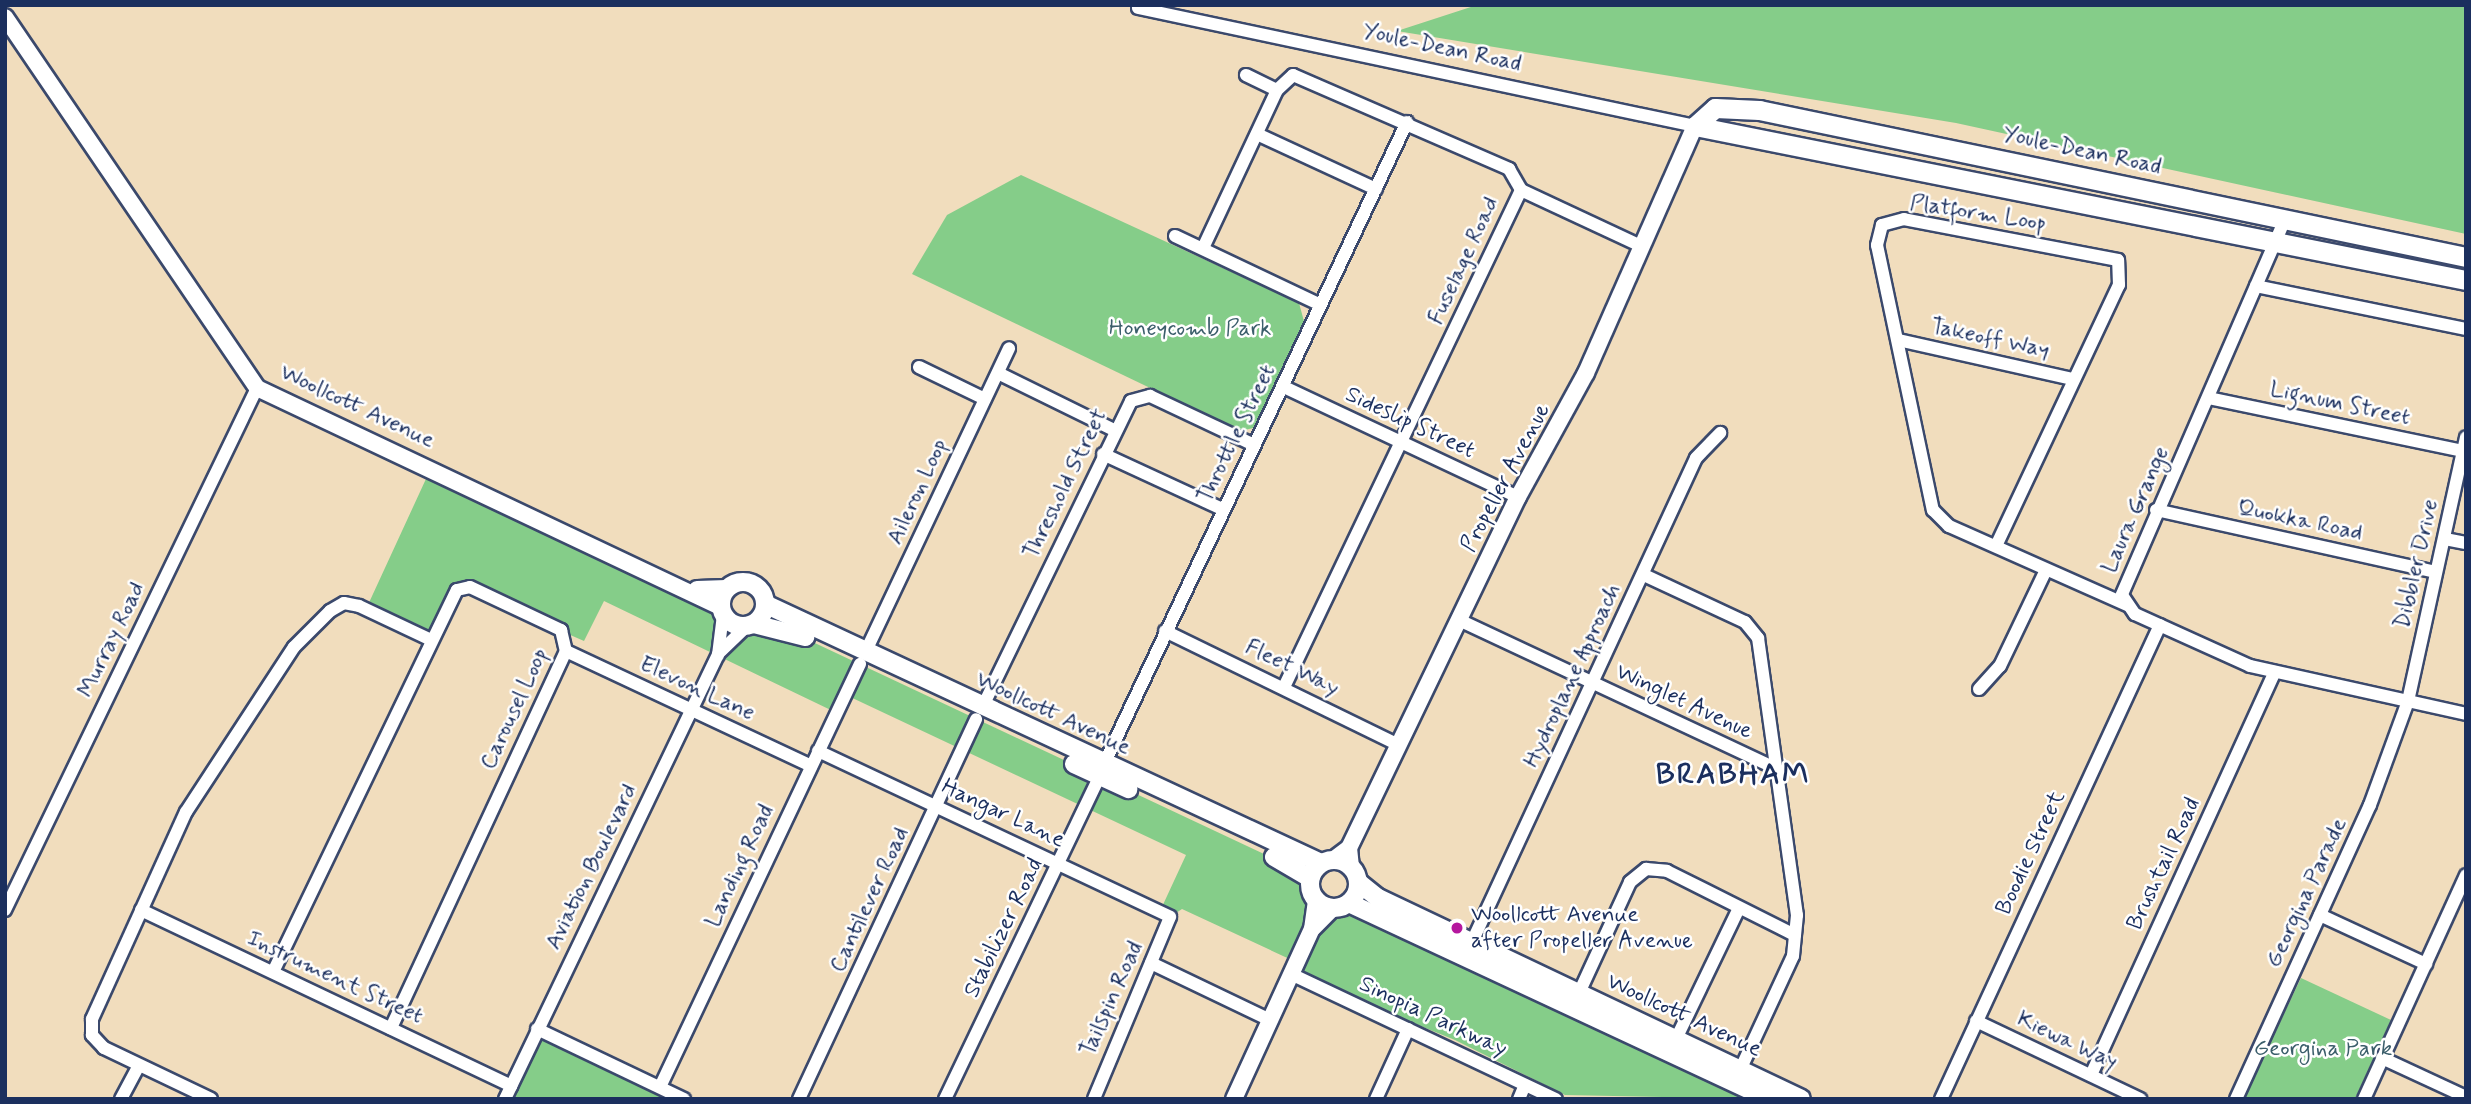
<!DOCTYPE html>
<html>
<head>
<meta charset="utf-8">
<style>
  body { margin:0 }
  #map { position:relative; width:2471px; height:1104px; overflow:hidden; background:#f1ddbd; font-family:Mynerve,sans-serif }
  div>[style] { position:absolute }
  .green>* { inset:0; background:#85cd89 }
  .roads { filter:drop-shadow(2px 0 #3b496c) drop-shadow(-2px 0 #3b496c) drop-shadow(0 2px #3b496c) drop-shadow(0 -2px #3b496c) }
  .minor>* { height:12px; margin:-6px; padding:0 6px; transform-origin:6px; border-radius:6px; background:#fff }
  .tertiary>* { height:16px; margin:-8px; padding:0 8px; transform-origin:8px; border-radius:8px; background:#fff }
  .secondary>* { height:18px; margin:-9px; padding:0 9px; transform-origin:9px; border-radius:9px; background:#fff }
  .secondary>.ring { margin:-9px; padding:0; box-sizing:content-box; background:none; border:18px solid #fff; border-radius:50% }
  .primary>* { height:19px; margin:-9.5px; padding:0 9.5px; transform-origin:9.5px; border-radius:9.5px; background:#fff }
  .dots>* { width:19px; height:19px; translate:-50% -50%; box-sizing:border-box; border:4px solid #fff; border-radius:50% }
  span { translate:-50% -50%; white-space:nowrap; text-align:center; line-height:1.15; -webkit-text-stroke:5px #fff; paint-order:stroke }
  .street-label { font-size:23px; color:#1b2f5e }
  .park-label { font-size:23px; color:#3b5e6b }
  .poi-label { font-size:23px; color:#1b2f5e }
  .left { translate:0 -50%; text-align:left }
  .district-label { font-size:30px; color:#1b2f5e; font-weight:700; letter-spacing:2px }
  .frame { position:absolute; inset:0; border:7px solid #1b2f5e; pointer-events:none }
</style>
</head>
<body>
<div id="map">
  <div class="green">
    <div style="clip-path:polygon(1477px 5px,2466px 5px,2466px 234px,1956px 123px,1397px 31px)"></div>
    <div style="clip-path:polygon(1021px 175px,1299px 303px,1305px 325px,1258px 427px,1240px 431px,912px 274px,947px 215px)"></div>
    <div style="clip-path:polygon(431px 468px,691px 589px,732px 624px,785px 629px,1294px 868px,1316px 901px,1333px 908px,1349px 903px,1760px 1099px,1565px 1095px,1455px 1040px,1292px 974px,1296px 962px,1182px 909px,1170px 917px,1161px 909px,1186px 855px,846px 695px,837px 713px,604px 601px,584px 641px,463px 588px,429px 639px,367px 607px)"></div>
    <div style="clip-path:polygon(2301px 978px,2391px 1020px,2355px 1099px,2243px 1099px)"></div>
    <div style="clip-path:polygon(537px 1029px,683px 1099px,505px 1099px)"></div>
  </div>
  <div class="roads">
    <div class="minor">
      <div style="left:1138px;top:8px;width:569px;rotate:11.96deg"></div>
      <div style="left:1246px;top:75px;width:34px;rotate:26deg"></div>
      <div style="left:1257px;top:134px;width:131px;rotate:24.8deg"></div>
      <div style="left:1521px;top:190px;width:132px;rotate:25deg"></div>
      <div style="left:2286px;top:217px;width:412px;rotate:113.5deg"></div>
      <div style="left:2122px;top:595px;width:23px;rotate:56deg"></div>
      <div style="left:2135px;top:614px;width:126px;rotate:24.3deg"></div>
      <div style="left:2250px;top:666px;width:221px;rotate:12.5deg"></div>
      <div style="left:1175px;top:236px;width:161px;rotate:25.3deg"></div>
      <div style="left:1203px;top:248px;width:174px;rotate:-64.9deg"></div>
      <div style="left:1277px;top:90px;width:22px;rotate:-43deg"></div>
      <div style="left:1293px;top:75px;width:236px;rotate:23.5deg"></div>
      <div style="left:1509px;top:169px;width:24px;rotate:60deg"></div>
      <div style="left:1521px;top:190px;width:551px;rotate:115.49deg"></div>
      <div style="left:2256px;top:286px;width:214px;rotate:11.6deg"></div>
      <div style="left:1898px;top:340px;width:179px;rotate:12.6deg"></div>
      <div style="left:919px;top:367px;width:73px;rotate:25.9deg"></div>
      <div style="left:998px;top:373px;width:129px;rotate:26.2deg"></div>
      <div style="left:1284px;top:387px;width:259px;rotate:25.2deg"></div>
      <div style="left:2209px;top:398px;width:259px;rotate:11.8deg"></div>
      <div style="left:1103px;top:454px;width:133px;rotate:24.8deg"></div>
      <div style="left:2156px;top:510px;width:286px;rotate:12.5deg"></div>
      <div style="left:2445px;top:539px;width:21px;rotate:11deg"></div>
      <div style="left:1996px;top:546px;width:289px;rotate:-64.8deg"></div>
      <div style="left:2119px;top:285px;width:25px;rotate:-92deg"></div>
      <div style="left:2118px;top:260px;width:218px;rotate:-169.2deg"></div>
      <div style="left:1904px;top:219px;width:23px;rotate:165deg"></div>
      <div style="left:1882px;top:225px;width:21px;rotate:104deg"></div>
      <div style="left:1877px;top:245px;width:271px;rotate:78.1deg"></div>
      <div style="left:1933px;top:510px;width:23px;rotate:45deg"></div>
      <div style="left:1949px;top:526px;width:195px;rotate:23.9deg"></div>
      <div style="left:1644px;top:575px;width:111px;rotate:25deg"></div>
      <div style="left:1745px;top:622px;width:21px;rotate:51deg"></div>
      <div style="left:1758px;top:638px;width:280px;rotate:82deg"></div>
      <div style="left:1797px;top:915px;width:41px;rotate:95.6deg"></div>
      <div style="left:1793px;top:956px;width:126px;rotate:114.9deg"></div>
      <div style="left:1459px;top:620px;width:351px;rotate:25.1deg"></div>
      <div style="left:1165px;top:631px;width:260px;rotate:26deg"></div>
      <div style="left:566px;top:651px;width:271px;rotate:25.1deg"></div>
      <div style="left:865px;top:653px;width:337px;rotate:-64.7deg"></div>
      <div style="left:718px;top:654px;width:39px;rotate:-44deg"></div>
      <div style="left:1979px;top:689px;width:31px;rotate:-48deg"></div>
      <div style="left:2000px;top:666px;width:106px;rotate:-64.4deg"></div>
      <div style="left:982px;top:708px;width:341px;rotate:-64.1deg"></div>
      <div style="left:1131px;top:401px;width:20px;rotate:-15deg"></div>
      <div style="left:1150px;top:396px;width:115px;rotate:25.2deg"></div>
      <div style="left:818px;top:751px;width:389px;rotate:25.2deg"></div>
      <div style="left:1170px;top:917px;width:197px;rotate:112.7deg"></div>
      <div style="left:1104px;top:764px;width:710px;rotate:-64.73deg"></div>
      <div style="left:5px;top:910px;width:580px;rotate:-64.23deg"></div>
      <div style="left:141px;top:910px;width:410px;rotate:25.4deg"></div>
      <div style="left:2320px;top:915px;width:117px;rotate:24.8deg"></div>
      <div style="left:1472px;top:942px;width:533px;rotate:-65.16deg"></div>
      <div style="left:1696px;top:458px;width:35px;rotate:-46deg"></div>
      <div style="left:1151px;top:963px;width:132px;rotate:25.6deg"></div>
      <div style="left:273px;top:972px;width:424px;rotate:-64.3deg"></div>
      <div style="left:457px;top:590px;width:13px;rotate:-13deg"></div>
      <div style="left:470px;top:587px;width:101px;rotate:25.3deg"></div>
      <div style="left:561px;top:630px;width:22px;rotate:77deg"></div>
      <div style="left:566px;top:651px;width:416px;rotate:114.9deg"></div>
      <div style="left:1291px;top:974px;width:293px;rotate:25.3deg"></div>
      <div style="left:1579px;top:993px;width:122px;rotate:-65.3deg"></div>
      <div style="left:1630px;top:882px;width:21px;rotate:-39deg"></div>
      <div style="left:1646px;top:869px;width:21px;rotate:5deg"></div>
      <div style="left:1667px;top:871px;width:143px;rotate:26.6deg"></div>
      <div style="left:1976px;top:1021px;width:182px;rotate:25.4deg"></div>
      <div style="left:537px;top:1029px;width:163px;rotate:25.5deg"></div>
      <div style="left:1676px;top:1039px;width:145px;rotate:-64.3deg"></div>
      <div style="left:2382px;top:1058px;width:93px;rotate:24.9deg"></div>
      <div style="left:2091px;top:1075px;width:443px;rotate:-65.5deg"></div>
      <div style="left:660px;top:1087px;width:468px;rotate:-64.7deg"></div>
      <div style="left:121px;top:1099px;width:38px;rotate:-62deg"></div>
      <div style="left:211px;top:1099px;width:119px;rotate:-154.5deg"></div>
      <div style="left:104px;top:1048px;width:18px;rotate:-133deg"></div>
      <div style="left:92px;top:1035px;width:16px;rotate:-90deg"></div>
      <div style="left:92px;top:1019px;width:227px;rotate:-65.6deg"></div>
      <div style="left:186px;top:812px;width:197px;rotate:-56.8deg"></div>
      <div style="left:294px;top:647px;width:51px;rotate:-45deg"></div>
      <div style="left:330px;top:611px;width:16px;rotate:-30deg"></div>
      <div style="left:344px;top:603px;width:15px;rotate:11deg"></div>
      <div style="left:359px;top:606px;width:77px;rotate:25.2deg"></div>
      <div style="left:505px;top:1099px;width:492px;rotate:-64.4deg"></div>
      <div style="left:718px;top:655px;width:40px;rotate:-82.9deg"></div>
      <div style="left:799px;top:1099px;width:419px;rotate:-65deg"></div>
      <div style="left:945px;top:1099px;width:358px;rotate:-64.4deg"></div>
      <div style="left:1376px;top:1099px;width:77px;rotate:-65.4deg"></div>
      <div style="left:1519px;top:1099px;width:15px;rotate:-67deg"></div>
      <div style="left:1941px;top:1099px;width:522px;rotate:-65.2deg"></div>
      <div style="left:2236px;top:1099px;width:323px;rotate:-65.5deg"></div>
      <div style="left:2370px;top:805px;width:111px;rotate:-69.9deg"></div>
      <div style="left:2408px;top:701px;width:270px;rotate:-77.6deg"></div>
      <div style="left:2364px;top:1099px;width:246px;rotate:-65.5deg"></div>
    </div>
    <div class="tertiary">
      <div style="left:5px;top:17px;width:448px;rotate:55.8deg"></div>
      <div style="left:257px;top:388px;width:512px;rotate:25.31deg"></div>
      <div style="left:697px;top:589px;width:30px;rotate:-2deg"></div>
      <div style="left:1349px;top:848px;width:20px;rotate:84deg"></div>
      <div style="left:1333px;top:860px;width:20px;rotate:-37deg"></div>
      <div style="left:1349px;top:848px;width:390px;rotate:-64.3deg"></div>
      <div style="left:1518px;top:497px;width:141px;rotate:-61.3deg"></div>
      <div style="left:1586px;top:373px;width:270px;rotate:-66.2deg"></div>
      <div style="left:1314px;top:927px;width:27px;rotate:-45deg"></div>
      <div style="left:1234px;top:1099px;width:187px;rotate:-65.4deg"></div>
      <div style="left:1312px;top:929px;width:28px;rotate:-82deg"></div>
    </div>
    <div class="secondary">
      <div class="ring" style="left:721px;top:582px;width:26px;height:26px"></div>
      <div style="left:765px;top:604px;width:613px;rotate:24.98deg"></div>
      <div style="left:754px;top:624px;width:53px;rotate:14.3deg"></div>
      <div style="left:1074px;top:764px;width:60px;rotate:24.8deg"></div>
      <div style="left:1274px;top:857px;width:42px;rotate:30.3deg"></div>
      <div class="ring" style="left:1310px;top:860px;width:30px;height:30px"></div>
      <div style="left:1358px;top:882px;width:26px;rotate:39deg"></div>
      <div style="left:1378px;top:898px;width:468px;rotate:25.4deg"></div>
      <div style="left:1349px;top:903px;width:464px;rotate:25deg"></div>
    </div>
    <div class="primary">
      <div style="left:2466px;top:257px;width:722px;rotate:-168.25deg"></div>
      <div style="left:1759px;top:110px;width:44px;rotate:-177.4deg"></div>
      <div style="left:1715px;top:108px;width:27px;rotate:138deg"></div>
      <div style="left:1695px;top:126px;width:786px;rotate:11.3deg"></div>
    </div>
  </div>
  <div class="dots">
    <div style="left:1457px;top:928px;background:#b5179e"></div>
  </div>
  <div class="street-label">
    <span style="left:1442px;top:48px;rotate:12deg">Youle-Dean Road</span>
    <span style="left:2082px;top:151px;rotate:12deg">Youle-Dean Road</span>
    <span style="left:1978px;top:214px;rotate:9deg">Platform Loop</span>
    <span style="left:1464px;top:261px;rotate:-65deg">Fuselage Road</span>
    <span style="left:1990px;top:339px;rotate:12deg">Takeoff Way</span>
    <span style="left:2340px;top:404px;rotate:12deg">Lignum Street</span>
    <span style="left:357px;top:407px;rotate:25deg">Woollcott Avenue</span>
    <span style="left:1410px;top:423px;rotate:25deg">Sideslip Street</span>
    <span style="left:1237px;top:434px;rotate:-64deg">Throttle Street</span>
    <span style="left:1506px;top:478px;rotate:-62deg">Propeller Avenue</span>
    <span style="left:1066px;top:484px;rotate:-64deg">Threshold Street</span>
    <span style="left:918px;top:492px;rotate:-65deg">Aileron Loop</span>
    <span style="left:2136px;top:510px;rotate:-66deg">Laura Grange</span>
    <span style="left:2300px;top:521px;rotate:12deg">Quokka Road</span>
    <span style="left:2417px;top:564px;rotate:-77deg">Dibbler Drive</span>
    <span style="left:112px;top:640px;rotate:-64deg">Murray Road</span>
    <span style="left:1292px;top:668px;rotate:26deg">Fleet Way</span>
    <span style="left:1573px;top:676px;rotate:-65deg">Hydroplane Approach</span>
    <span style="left:697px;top:689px;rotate:25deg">Elevon Lane</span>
    <span style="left:1684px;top:702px;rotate:25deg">Winglet Avenue</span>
    <span style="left:515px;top:709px;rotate:-65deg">Carousel Loop</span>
    <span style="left:1053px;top:714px;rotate:25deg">Woollcott Avenue</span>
    <span style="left:1003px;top:814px;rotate:25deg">Hangar Lane</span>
    <span style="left:2031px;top:853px;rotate:-65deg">Boodie Street</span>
    <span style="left:2164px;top:864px;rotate:-65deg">Brushtail Road</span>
    <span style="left:740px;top:866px;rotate:-65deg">Landing Road</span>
    <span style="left:592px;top:867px;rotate:-64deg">Aviation Boulevard</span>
    <span style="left:2307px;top:893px;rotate:-65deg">Georgina Parade</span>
    <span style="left:870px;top:900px;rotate:-65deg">Cantilever Road</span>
    <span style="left:1004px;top:928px;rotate:-64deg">Stabilizer Road</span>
    <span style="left:335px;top:978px;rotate:25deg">Instrument Street</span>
    <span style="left:1112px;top:999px;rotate:-66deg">Tailspin Road</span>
    <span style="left:1684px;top:1016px;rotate:25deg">Woollcott Avenue</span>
    <span style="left:1433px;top:1017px;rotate:25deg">Sinopia Parkway</span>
    <span style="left:2067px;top:1041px;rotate:25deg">Kiewa Way</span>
  </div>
  <div class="park-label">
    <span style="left:1190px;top:329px">Honeycomb Park</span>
    <span style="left:2323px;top:1049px">Georgina Park</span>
  </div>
  <div class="poi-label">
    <span class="left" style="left:1471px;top:928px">Woollcott Avenue<br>after Propeller Avenue</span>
  </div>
  <div class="district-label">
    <span style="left:1733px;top:775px">BRABHAM</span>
  </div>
  <div class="frame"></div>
</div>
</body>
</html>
